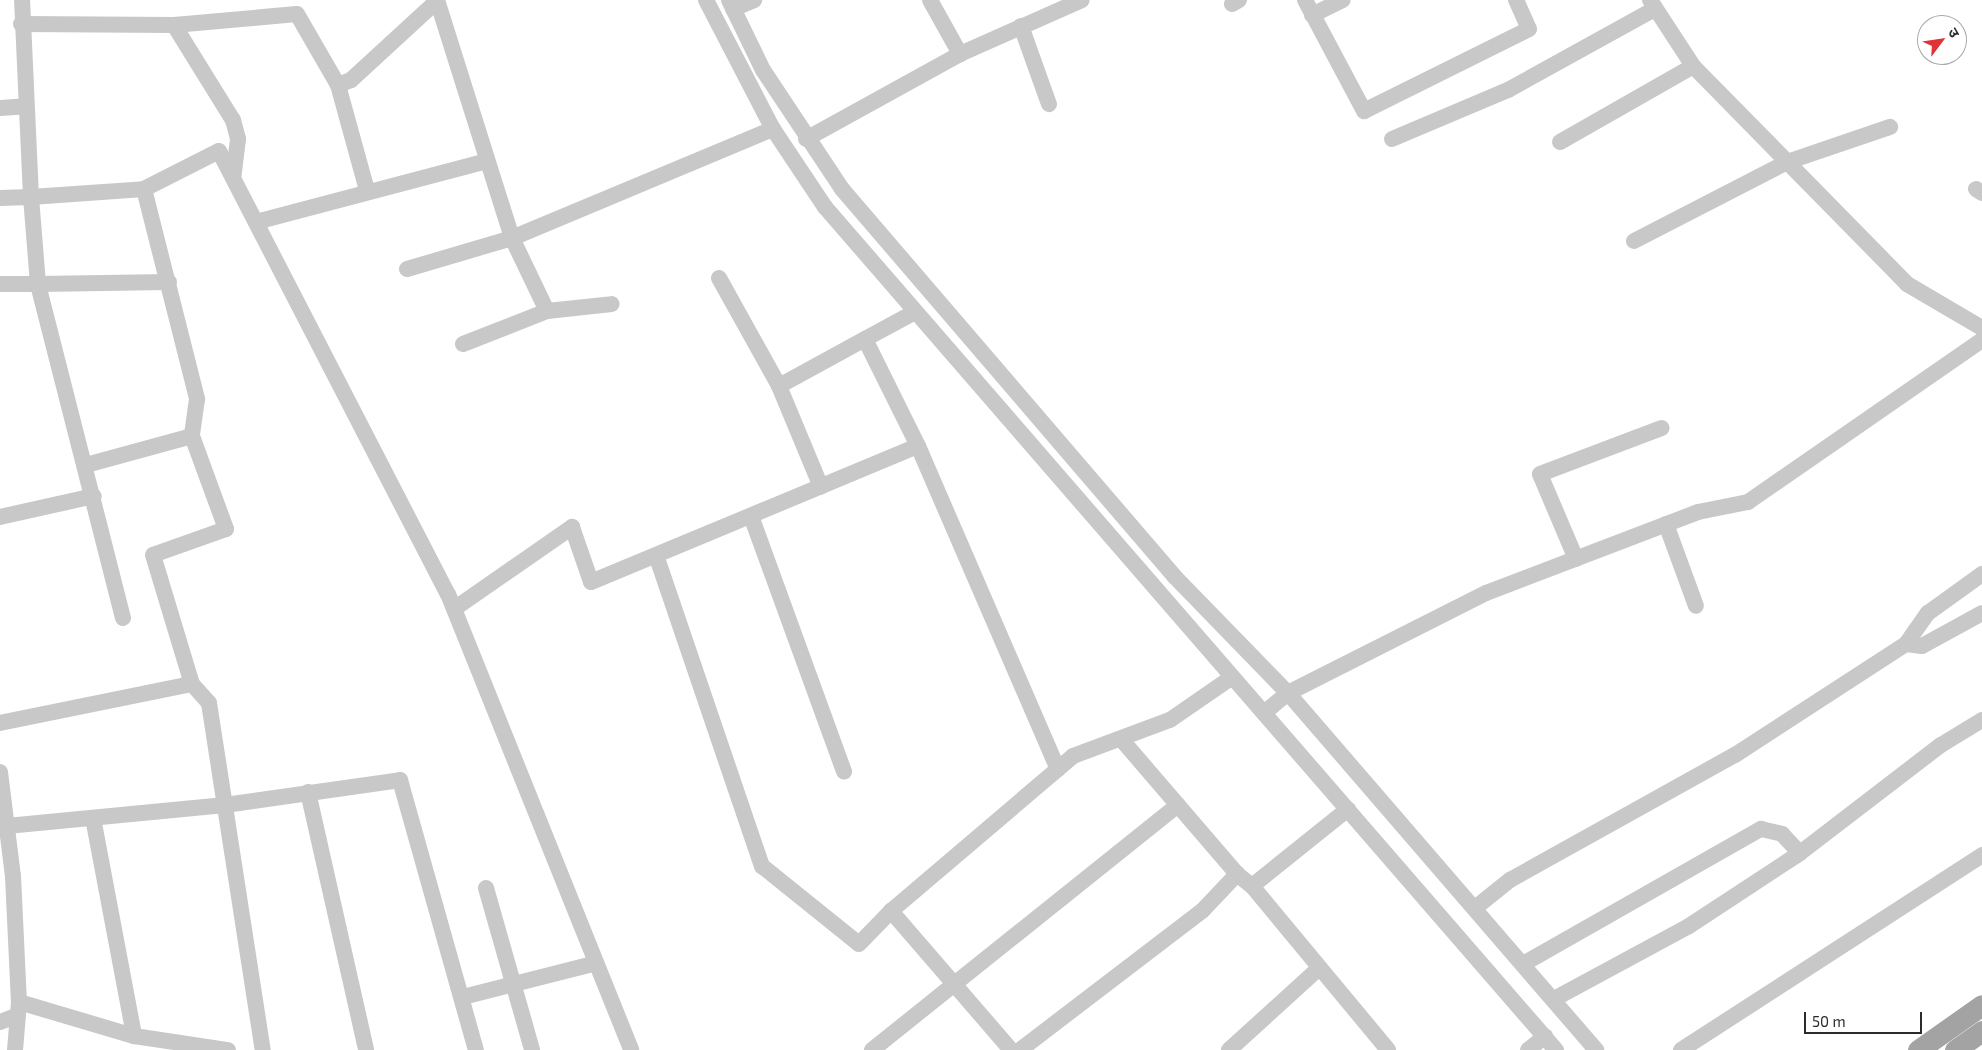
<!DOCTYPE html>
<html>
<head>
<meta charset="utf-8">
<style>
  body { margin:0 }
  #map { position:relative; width:1982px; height:1050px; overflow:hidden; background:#fff; font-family:"Exo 2","Noto Sans Devanagari",sans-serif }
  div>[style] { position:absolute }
  .minor>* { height:16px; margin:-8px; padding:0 8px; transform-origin:8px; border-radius:8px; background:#c8c8c8 }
  .major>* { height:21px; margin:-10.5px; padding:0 10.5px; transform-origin:10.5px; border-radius:10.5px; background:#a3a3a3 }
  span { translate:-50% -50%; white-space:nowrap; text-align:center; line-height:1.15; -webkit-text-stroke:5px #fff; paint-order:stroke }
  .north { position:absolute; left:1917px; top:15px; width:50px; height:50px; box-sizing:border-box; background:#fff; border:1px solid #aaa; border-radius:50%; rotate:59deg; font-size:14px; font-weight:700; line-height:20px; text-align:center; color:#2b2b2b }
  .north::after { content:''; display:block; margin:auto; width:18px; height:22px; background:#dc3437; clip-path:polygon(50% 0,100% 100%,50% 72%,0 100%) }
  .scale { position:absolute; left:1804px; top:1012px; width:118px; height:22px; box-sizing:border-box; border:2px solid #2b2b2b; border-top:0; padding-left:6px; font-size:15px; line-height:18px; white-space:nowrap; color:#2b2b2b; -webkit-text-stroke:4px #fff; paint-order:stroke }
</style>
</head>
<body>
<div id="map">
  <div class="minor">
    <div style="left:437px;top:0;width:250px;rotate:72.5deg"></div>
    <div style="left:512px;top:238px;width:283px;rotate:-22.7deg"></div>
    <div style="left:706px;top:0;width:145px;rotate:62.6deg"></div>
    <div style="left:773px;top:129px;width:94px;rotate:56.3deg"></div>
    <div style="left:825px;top:207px;width:1116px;rotate:49.07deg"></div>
    <div style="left:729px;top:0;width:78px;rotate:64.1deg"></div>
    <div style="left:763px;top:70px;width:143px;rotate:56.4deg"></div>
    <div style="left:842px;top:189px;width:511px;rotate:49.36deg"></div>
    <div style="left:1175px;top:577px;width:162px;rotate:45.8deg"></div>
    <div style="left:1288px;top:693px;width:472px;rotate:49.2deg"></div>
    <div style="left:930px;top:0;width:62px;rotate:60.9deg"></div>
    <div style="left:1305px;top:0;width:126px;rotate:62deg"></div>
    <div style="left:1364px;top:111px;width:184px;rotate:-26.4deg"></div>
    <div style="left:1529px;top:29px;width:32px;rotate:-114deg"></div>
    <div style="left:1650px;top:0;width:79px;rotate:56.9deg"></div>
    <div style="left:1693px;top:66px;width:305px;rotate:45.5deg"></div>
    <div style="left:1907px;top:284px;width:87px;rotate:30.4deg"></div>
    <div style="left:1232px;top:4px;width:8px;rotate:-30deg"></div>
    <div style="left:733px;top:9px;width:23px;rotate:-23deg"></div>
    <div style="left:1312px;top:15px;width:34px;rotate:-26deg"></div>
    <div style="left:21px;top:24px;width:153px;rotate:0.4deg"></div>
    <div style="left:174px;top:25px;width:123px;rotate:-5.1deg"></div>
    <div style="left:297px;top:14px;width:82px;rotate:60deg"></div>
    <div style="left:338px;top:85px;width:109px;rotate:74.6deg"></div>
    <div style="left:174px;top:25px;width:112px;rotate:58.2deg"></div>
    <div style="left:233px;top:120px;width:20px;rotate:75deg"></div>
    <div style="left:238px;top:139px;width:39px;rotate:97deg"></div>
    <div style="left:1021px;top:26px;width:83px;rotate:70.3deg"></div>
    <div style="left:338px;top:85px;width:14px;rotate:-21deg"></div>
    <div style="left:351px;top:80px;width:117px;rotate:-42.6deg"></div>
    <div style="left:0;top:108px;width:26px;rotate:-4deg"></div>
    <div style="left:806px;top:139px;width:176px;rotate:-28.9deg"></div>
    <div style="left:960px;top:54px;width:133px;rotate:-23.9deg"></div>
    <div style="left:1392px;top:139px;width:126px;rotate:-22.9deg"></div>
    <div style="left:1508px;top:90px;width:168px;rotate:-28.9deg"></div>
    <div style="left:1560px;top:142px;width:153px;rotate:-29.7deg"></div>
    <div style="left:144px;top:189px;width:217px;rotate:75.8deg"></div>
    <div style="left:197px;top:399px;width:37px;rotate:98deg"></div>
    <div style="left:1976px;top:189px;width:7px;rotate:34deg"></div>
    <div style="left:0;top:198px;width:31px;rotate:-2deg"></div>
    <div style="left:31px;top:197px;width:197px;rotate:-92.6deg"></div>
    <div style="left:256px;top:222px;width:239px;rotate:-14.8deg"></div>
    <div style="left:1634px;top:241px;width:172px;rotate:-27.3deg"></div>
    <div style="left:1787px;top:162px;width:109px;rotate:-18.8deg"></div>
    <div style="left:407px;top:269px;width:109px;rotate:-16.4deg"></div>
    <div style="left:512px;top:238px;width:81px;rotate:64.4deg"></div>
    <div style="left:719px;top:278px;width:124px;rotate:60.9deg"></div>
    <div style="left:779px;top:386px;width:109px;rotate:67.4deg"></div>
    <div style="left:0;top:284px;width:38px"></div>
    <div style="left:38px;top:284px;width:87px;rotate:-94.6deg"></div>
    <div style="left:31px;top:197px;width:113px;rotate:-4deg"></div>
    <div style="left:144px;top:189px;width:84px;rotate:-26.9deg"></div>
    <div style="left:219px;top:151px;width:499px;rotate:62.7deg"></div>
    <div style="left:448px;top:594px;width:491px;rotate:68.1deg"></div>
    <div style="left:463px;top:344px;width:90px;rotate:-21.4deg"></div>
    <div style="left:547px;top:311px;width:65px;rotate:-6.1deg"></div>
    <div style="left:779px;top:386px;width:98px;rotate:-28.7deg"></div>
    <div style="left:918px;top:446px;width:352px;rotate:66.6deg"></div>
    <div style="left:86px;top:465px;width:110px;rotate:-15.3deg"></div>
    <div style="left:192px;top:436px;width:99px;rotate:69.9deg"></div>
    <div style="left:226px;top:529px;width:77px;rotate:160.4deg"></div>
    <div style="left:153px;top:555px;width:135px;rotate:73.2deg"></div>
    <div style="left:192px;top:684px;width:25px;rotate:48deg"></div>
    <div style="left:209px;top:703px;width:351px;rotate:81.2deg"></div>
    <div style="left:751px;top:516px;width:272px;rotate:70deg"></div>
    <div style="left:0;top:517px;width:96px;rotate:-12.6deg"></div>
    <div style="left:1666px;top:524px;width:87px;rotate:69.9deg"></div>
    <div style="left:656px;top:555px;width:329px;rotate:71.2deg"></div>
    <div style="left:762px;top:866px;width:124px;rotate:38.8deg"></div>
    <div style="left:859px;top:944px;width:46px;rotate:-45.9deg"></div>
    <div style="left:1576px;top:559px;width:92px;rotate:-113deg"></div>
    <div style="left:1540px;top:474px;width:130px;rotate:-20.7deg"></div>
    <div style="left:454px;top:609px;width:144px;rotate:-34.8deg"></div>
    <div style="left:572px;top:527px;width:58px;rotate:70.9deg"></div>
    <div style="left:591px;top:582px;width:354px;rotate:-22.6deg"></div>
    <div style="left:918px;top:446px;width:119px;rotate:-116.4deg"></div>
    <div style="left:865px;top:339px;width:55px;rotate:-28.4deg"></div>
    <div style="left:123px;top:618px;width:345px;rotate:-104.3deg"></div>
    <div style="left:38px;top:284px;width:131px;rotate:-0.9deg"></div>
    <div style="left:1906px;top:644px;width:16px;rotate:7deg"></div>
    <div style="left:1922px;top:646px;width:68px;rotate:-28.8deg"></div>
    <div style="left:1264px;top:713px;width:31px;rotate:-40deg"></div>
    <div style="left:1288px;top:693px;width:222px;rotate:-26.8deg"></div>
    <div style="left:1486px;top:593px;width:227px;rotate:-20.9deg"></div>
    <div style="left:1698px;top:512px;width:51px;rotate:-11.3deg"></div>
    <div style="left:1748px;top:502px;width:285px;rotate:-34.7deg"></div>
    <div style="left:0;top:723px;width:196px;rotate:-11.5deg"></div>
    <div style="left:1121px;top:739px;width:178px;rotate:49.3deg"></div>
    <div style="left:0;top:772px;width:105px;rotate:82.9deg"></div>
    <div style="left:13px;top:876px;width:126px;rotate:87.3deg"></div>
    <div style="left:19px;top:1002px;width:120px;rotate:16.5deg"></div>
    <div style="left:134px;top:1036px;width:95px;rotate:8.5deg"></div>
    <div style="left:308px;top:792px;width:264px;rotate:77.3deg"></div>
    <div style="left:93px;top:818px;width:222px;rotate:79.3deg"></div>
    <div style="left:7px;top:826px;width:219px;rotate:-5.5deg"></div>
    <div style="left:225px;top:805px;width:177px;rotate:-8.1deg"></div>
    <div style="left:400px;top:780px;width:280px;rotate:74.3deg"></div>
    <div style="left:1252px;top:886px;width:213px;rotate:50.3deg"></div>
    <div style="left:486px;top:888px;width:168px;rotate:74.1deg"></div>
    <div style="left:1475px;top:908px;width:45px;rotate:-38.7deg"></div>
    <div style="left:1510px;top:880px;width:257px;rotate:-29.1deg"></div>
    <div style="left:1735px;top:755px;width:204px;rotate:-33deg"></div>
    <div style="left:1906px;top:644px;width:38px;rotate:-55deg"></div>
    <div style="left:1928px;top:613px;width:67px;rotate:-35.8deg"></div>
    <div style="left:1523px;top:964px;width:274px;rotate:-29.6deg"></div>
    <div style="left:1761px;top:829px;width:22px;rotate:13deg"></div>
    <div style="left:1782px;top:834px;width:26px;rotate:47deg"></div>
    <div style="left:463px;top:997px;width:137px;rotate:-14.3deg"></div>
    <div style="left:1554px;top:999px;width:153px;rotate:-28.4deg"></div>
    <div style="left:1689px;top:926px;width:133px;rotate:-33.3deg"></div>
    <div style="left:1800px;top:853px;width:178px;rotate:-37.5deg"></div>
    <div style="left:1941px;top:745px;width:48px;rotate:-31.4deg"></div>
    <div style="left:0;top:1022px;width:19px;rotate:-21deg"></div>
    <div style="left:15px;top:1050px;width:48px;rotate:-85.2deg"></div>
    <div style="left:872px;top:1050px;width:392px;rotate:-38.7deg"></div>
    <div style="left:1011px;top:1050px;width:184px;rotate:-130.8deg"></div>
    <div style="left:891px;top:911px;width:239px;rotate:-40.4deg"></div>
    <div style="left:1073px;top:756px;width:103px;rotate:-20.4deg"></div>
    <div style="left:1170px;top:720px;width:75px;rotate:-34.7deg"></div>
    <div style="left:1020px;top:1050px;width:230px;rotate:-37.4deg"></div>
    <div style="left:1203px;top:910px;width:50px;rotate:-46.6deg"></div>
    <div style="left:1237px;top:874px;width:19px;rotate:39deg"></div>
    <div style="left:1252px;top:886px;width:123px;rotate:-38.7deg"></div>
    <div style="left:1229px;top:1050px;width:122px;rotate:-42.3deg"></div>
    <div style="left:1528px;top:1050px;width:22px;rotate:-39deg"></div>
    <div style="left:1681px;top:1050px;width:359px;rotate:-32.9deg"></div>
  </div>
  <div class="major">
    <div style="left:1918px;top:1050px;width:78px;rotate:-35.1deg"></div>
    <div style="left:1955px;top:1050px;width:33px;rotate:-35deg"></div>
  </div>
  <div class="north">उ</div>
  <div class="scale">50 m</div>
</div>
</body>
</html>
